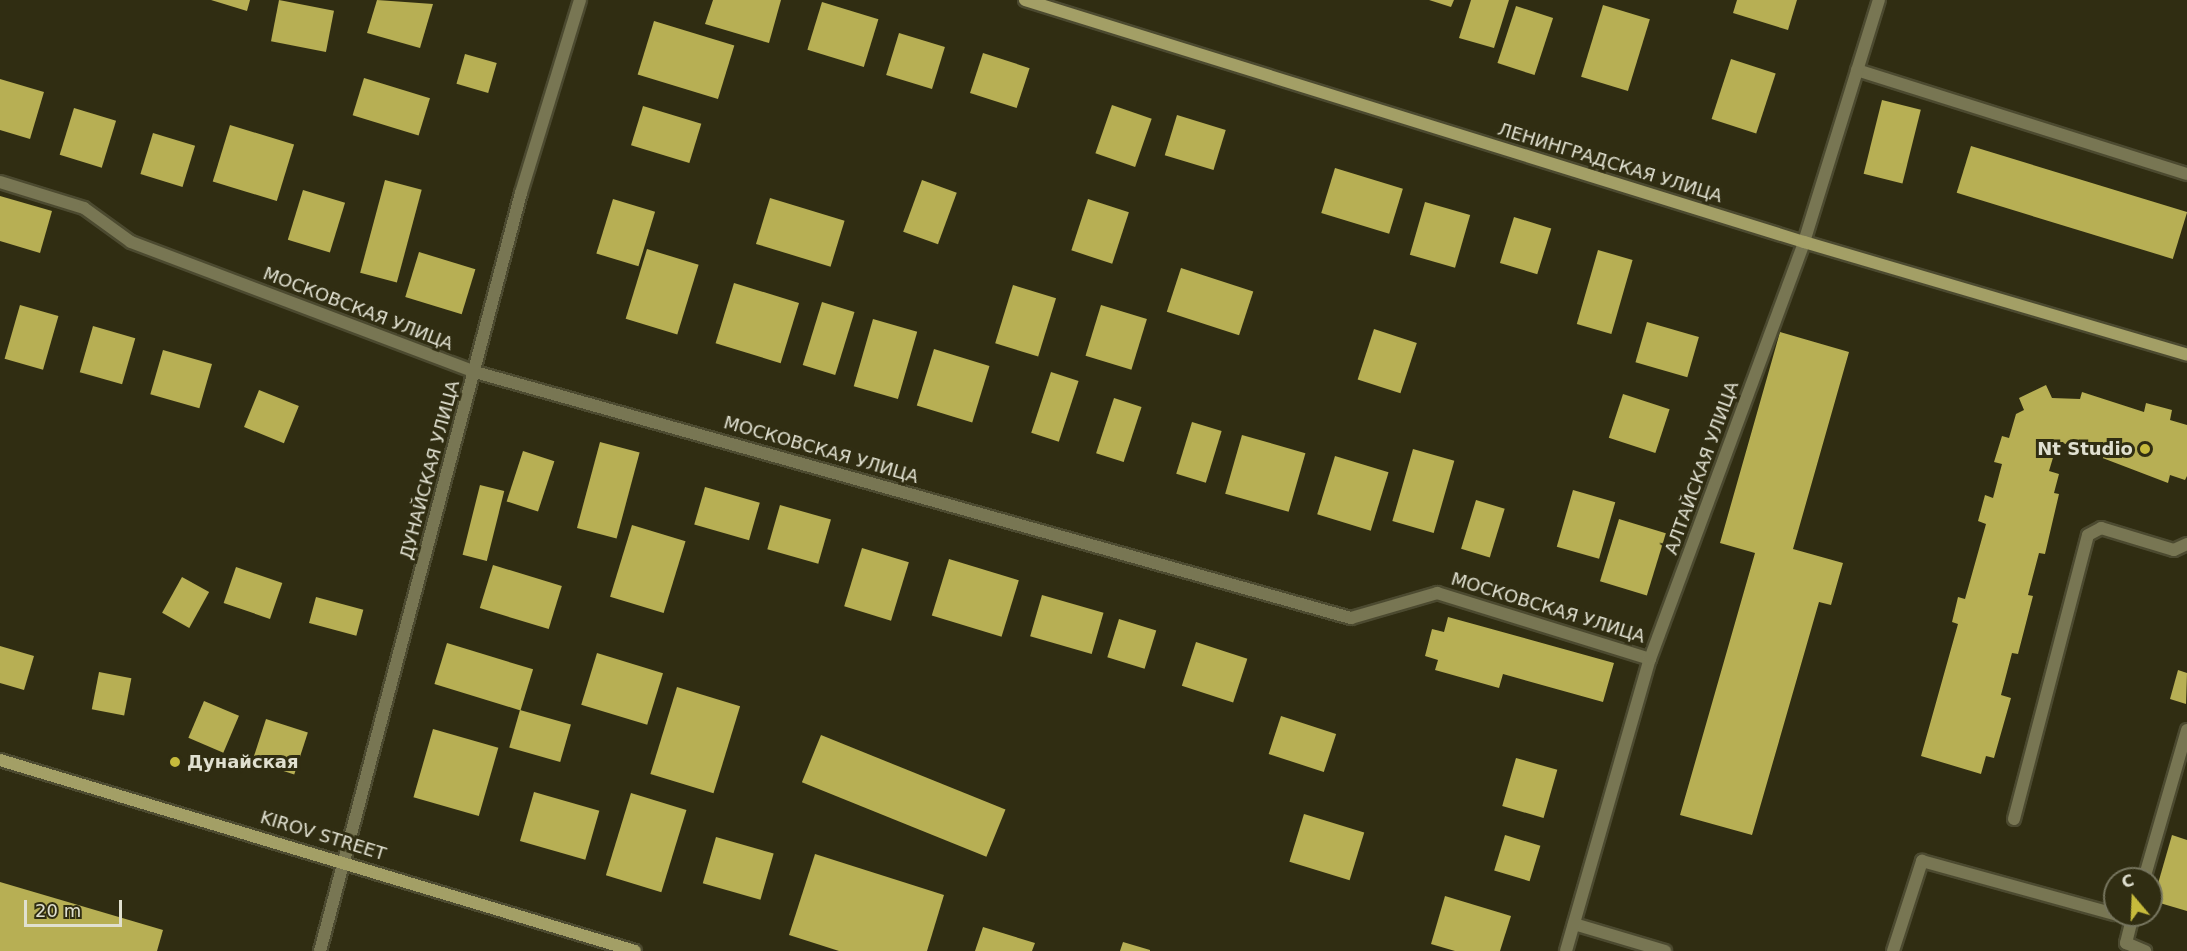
<!DOCTYPE html>
<html>
<head>
<meta charset="utf-8">
<style>
  body { margin:0 }
  #map { position:relative; width:2187px; height:951px; overflow:hidden; background:#302d12; font-family:"DejaVu Sans",sans-serif }
  div>[style] { position:absolute }
  .building>* { inset:0; background:#b7af54; transform-origin:0 0 }
  .roads { filter:drop-shadow(2px 0 #4c4a30) drop-shadow(-2px 0 #4c4a30) drop-shadow(0 2px #4c4a30) drop-shadow(0 -2px #4c4a30) }
  .lane>* { height:12px; margin:-6px; padding:0 6px; transform-origin:6px; border-radius:6px; background:#787653 }
  .street>* { height:12px; margin:-6px; padding:0 6px; transform-origin:6px; border-radius:6px; background:#787653 }
  .secondary>* { height:12px; margin:-6px; padding:0 6px; transform-origin:6px; border-radius:6px; background:#a39f66 }
  .dots>* { width:16px; height:16px; translate:-50% -50%; box-sizing:border-box; border:3px solid #302d12; border-radius:50% }
  span { translate:-50% -50%; white-space:nowrap; text-align:center; line-height:1.15; -webkit-text-stroke:6px #302d12; paint-order:stroke }
  .street-label { font-size:18px; color:#e0e0d0 }
  .poi-label { font-size:18px; color:#e0e0d0; font-weight:700 }
  .right { translate:-100% -50%; text-align:right }
  .left { translate:0 -50%; text-align:left }
  .north { position:absolute; left:2103px; top:867px; width:60px; height:60px; box-sizing:border-box; background:#302d12; border:2px solid #76755e; border-radius:50%; rotate:341deg; font-size:16px; font-weight:700; line-height:24px; text-align:center; color:#e0e0d0 }
  .north::after { content:''; display:block; margin:auto; width:21px; height:27px; background:#c7bb3c; clip-path:polygon(50% 0,100% 100%,50% 72%,0 100%) }
  .scale { position:absolute; left:24px; top:900px; width:98px; height:27px; box-sizing:border-box; border:3px solid #e0e0d0; border-top:0; padding-left:8px; font-size:18px; line-height:21px; white-space:nowrap; color:#e0e0d0; -webkit-text-stroke:4px #302d12; paint-order:stroke }
</style>
</head>
<body>
<div id="map">
  <div class="building">
    <div style="clip-path:polygon(211px 0,250px 0,247px 11px)"></div>
    <div style="left:279px;top:0;width:56px;height:42px;rotate:11deg"></div>
    <div style="clip-path:polygon(377px 0,433px 4px,420px 48px,367px 33px)"></div>
    <div style="clip-path:polygon(713px 0,781px 0,769px 43px,705px 24px)"></div>
    <div style="clip-path:polygon(1429px 0,1454px 0,1451px 7px)"></div>
    <div style="clip-path:polygon(1471px 0,1509px 0,1494px 48px,1459px 38px)"></div>
    <div style="clip-path:polygon(1737px 0,1797px 0,1788px 30px,1733px 13px)"></div>
    <div style="left:822px;top:2px;width:59px;height:50px;rotate:17deg"></div>
    <div style="left:1603px;top:5px;width:49px;height:75px;rotate:17deg"></div>
    <div style="left:1516px;top:6px;width:39px;height:60px;rotate:18deg"></div>
    <div style="left:654px;top:21px;width:84px;height:56px;rotate:17deg"></div>
    <div style="left:899px;top:33px;width:48px;height:44px;rotate:17deg"></div>
    <div style="left:983px;top:53px;width:49px;height:42px;rotate:18deg"></div>
    <div style="left:465px;top:54px;width:33px;height:31px;rotate:16deg"></div>
    <div style="left:1731px;top:59px;width:47px;height:63px;rotate:18deg"></div>
    <div style="left:364px;top:78px;width:69px;height:39px;rotate:17deg"></div>
    <div style="clip-path:polygon(0 79px,44px 92px,30px 139px,0 130px)"></div>
    <div style="left:1882px;top:100px;width:40px;height:76px;rotate:14deg"></div>
    <div style="left:1112px;top:105px;width:42px;height:51px;rotate:19deg"></div>
    <div style="left:643px;top:106px;width:61px;height:41px;rotate:17deg"></div>
    <div style="left:74px;top:108px;width:44px;height:49px;rotate:17deg"></div>
    <div style="left:1177px;top:115px;width:51px;height:42px;rotate:17deg"></div>
    <div style="left:230px;top:125px;width:67px;height:59px;rotate:17deg"></div>
    <div style="left:153px;top:133px;width:44px;height:43px;rotate:17deg"></div>
    <div style="left:1971px;top:146px;width:226px;height:49px;rotate:17deg"></div>
    <div style="left:1335px;top:168px;width:71px;height:47px;rotate:17deg"></div>
    <div style="left:385px;top:180px;width:38px;height:96px;rotate:15deg"></div>
    <div style="left:922px;top:180px;width:37px;height:55px;rotate:20deg"></div>
    <div style="left:303px;top:190px;width:44px;height:52px;rotate:17deg"></div>
    <div style="clip-path:polygon(0 196px,52px 211px,40px 253px,0 241px)"></div>
    <div style="left:770px;top:198px;width:78px;height:48px;rotate:17deg"></div>
    <div style="left:613px;top:199px;width:44px;height:57px;rotate:17deg"></div>
    <div style="left:1088px;top:199px;width:43px;height:54px;rotate:18deg"></div>
    <div style="left:1425px;top:202px;width:47px;height:55px;rotate:16deg"></div>
    <div style="left:1514px;top:217px;width:39px;height:48px;rotate:17deg"></div>
    <div style="left:647px;top:249px;width:54px;height:73px;rotate:17deg"></div>
    <div style="left:1598px;top:250px;width:36px;height:77px;rotate:16deg"></div>
    <div style="left:419px;top:252px;width:59px;height:47px;rotate:17deg"></div>
    <div style="left:1181px;top:268px;width:76px;height:46px;rotate:18deg"></div>
    <div style="left:734px;top:283px;width:68px;height:63px;rotate:17deg"></div>
    <div style="left:1013px;top:285px;width:45px;height:61px;rotate:17deg"></div>
    <div style="left:822px;top:302px;width:34px;height:66px;rotate:17deg"></div>
    <div style="left:20px;top:305px;width:40px;height:56px;rotate:16deg"></div>
    <div style="left:1101px;top:305px;width:48px;height:53px;rotate:17deg"></div>
    <div style="left:873px;top:319px;width:46px;height:70px;rotate:16deg"></div>
    <div style="left:1647px;top:322px;width:54px;height:42px;rotate:16deg"></div>
    <div style="left:93px;top:326px;width:44px;height:48px;rotate:16deg"></div>
    <div style="left:1374px;top:329px;width:45px;height:53px;rotate:18deg"></div>
    <div style="clip-path:polygon(1780px 332px,1849px 352px,1793px 549px,1843px 563px,1831px 605px,1819px 602px,1752px 835px,1680px 815px,1755px 553px,1720px 543px)"></div>
    <div style="left:934px;top:349px;width:58px;height:59px;rotate:17deg"></div>
    <div style="left:163px;top:350px;width:51px;height:46px;rotate:16deg"></div>
    <div style="left:1051px;top:372px;width:29px;height:64px;rotate:18deg"></div>
    <div style="clip-path:polygon(2046px 385px,2052px 398px,2080px 399px,2082px 392px,2144px 412px,2146px 403px,2172px 410px,2170px 420px,2187px 425px,2187px 476px,2185px 480px,2170px 475px,2168px 483px,2058px 441px,2049px 471px,2059px 474px,2054px 493px,2059px 494px,2045px 554px,2039px 553px,2028px 595px,2033px 596px,2018px 654px,2012px 653px,2001px 695px,2011px 698px,1994px 758px,1986px 756px,1981px 774px,1921px 756px,1958px 624px,1952px 622px,1958px 597px,1965px 599px,1986px 524px,1978px 521px,1985px 495px,1993px 498px,2002px 464px,1994px 462px,2002px 436px,2009px 438px,2016px 414px,2024px 410px,2019px 398px)"></div>
    <div style="left:259px;top:390px;width:43px;height:40px;rotate:22deg"></div>
    <div style="left:1623px;top:394px;width:49px;height:46px;rotate:18deg"></div>
    <div style="left:1114px;top:398px;width:29px;height:58px;rotate:18deg"></div>
    <div style="left:1192px;top:422px;width:31px;height:54px;rotate:17deg"></div>
    <div style="left:1242px;top:435px;width:66px;height:61px;rotate:16deg"></div>
    <div style="left:600px;top:442px;width:41px;height:89px;rotate:15deg"></div>
    <div style="left:1413px;top:449px;width:43px;height:75px;rotate:16deg"></div>
    <div style="left:523px;top:451px;width:33px;height:53px;rotate:18deg"></div>
    <div style="left:1335px;top:456px;width:56px;height:61px;rotate:17deg"></div>
    <div style="left:480px;top:485px;width:25px;height:72px;rotate:14deg"></div>
    <div style="left:705px;top:487px;width:57px;height:39px;rotate:16deg"></div>
    <div style="left:1573px;top:490px;width:44px;height:59px;rotate:16deg"></div>
    <div style="left:1476px;top:500px;width:30px;height:51px;rotate:17deg"></div>
    <div style="left:780px;top:505px;width:53px;height:46px;rotate:16deg"></div>
    <div style="left:1619px;top:519px;width:49px;height:65px;rotate:17deg"></div>
    <div style="left:632px;top:525px;width:56px;height:75px;rotate:17deg"></div>
    <div style="left:862px;top:548px;width:49px;height:61px;rotate:17deg"></div>
    <div style="left:949px;top:559px;width:73px;height:59px;rotate:17deg"></div>
    <div style="left:493px;top:565px;width:72px;height:45px;rotate:17deg"></div>
    <div style="left:236px;top:567px;width:49px;height:38px;rotate:19deg"></div>
    <div style="left:182px;top:577px;width:31px;height:41px;rotate:29deg"></div>
    <div style="left:1042px;top:595px;width:64px;height:43px;rotate:16deg"></div>
    <div style="left:316px;top:597px;width:49px;height:27px;rotate:15deg"></div>
    <div style="clip-path:polygon(1448px 617px,1614px 663px,1603px 702px,1503px 674px,1499px 688px,1435px 670px,1438px 660px,1425px 656px,1432px 629px,1444px 632px)"></div>
    <div style="left:1119px;top:619px;width:39px;height:40px;rotate:17deg"></div>
    <div style="left:1196px;top:642px;width:54px;height:46px;rotate:18deg"></div>
    <div style="left:447px;top:643px;width:90px;height:43px;rotate:17deg"></div>
    <div style="clip-path:polygon(0 646px,34px 656px,24px 690px,0 683px)"></div>
    <div style="left:597px;top:653px;width:69px;height:54px;rotate:17deg"></div>
    <div style="clip-path:polygon(2178px 670px,2187px 673px,2186px 704px,2170px 699px)"></div>
    <div style="left:99px;top:672px;width:33px;height:38px;rotate:11deg"></div>
    <div style="left:677px;top:687px;width:66px;height:91px;rotate:17deg"></div>
    <div style="left:204px;top:701px;width:38px;height:40px;rotate:23deg"></div>
    <div style="left:520px;top:710px;width:53px;height:39px;rotate:16deg"></div>
    <div style="left:1281px;top:716px;width:58px;height:40px;rotate:18deg"></div>
    <div style="left:266px;top:719px;width:44px;height:44px;rotate:18deg"></div>
    <div style="left:433px;top:729px;width:68px;height:71px;rotate:16deg"></div>
    <div style="left:821px;top:735px;width:199px;height:51px;rotate:22deg"></div>
    <div style="left:1516px;top:758px;width:43px;height:50px;rotate:16deg"></div>
    <div style="left:534px;top:792px;width:68px;height:51px;rotate:16deg"></div>
    <div style="left:631px;top:793px;width:58px;height:86px;rotate:17deg"></div>
    <div style="left:1304px;top:814px;width:63px;height:50px;rotate:17deg"></div>
    <div style="left:1505px;top:835px;width:37px;height:37px;rotate:17deg"></div>
    <div style="clip-path:polygon(2172px 835px,2187px 840px,2187px 911px,2153px 901px)"></div>
    <div style="left:716px;top:837px;width:60px;height:48px;rotate:16deg"></div>
    <div style="clip-path:polygon(815px 854px,944px 895px,927px 951px,839px 951px,789px 935px)"></div>
    <div style="clip-path:polygon(0 882px,163px 930px,157px 951px,0 951px)"></div>
    <div style="clip-path:polygon(1445px 896px,1511px 916px,1500px 951px,1455px 951px,1431px 944px)"></div>
    <div style="clip-path:polygon(983px 927px,1035px 943px,1032px 951px,975px 951px)"></div>
    <div style="clip-path:polygon(1123px 942px,1150px 950px,1150px 951px,1120px 951px)"></div>
  </div>
  <div class="roads">
    <div class="lane">
      <div style="left:1857px;top:70px;width:346px;rotate:17.5deg"></div>
      <div style="left:2014px;top:819px;width:293px;rotate:-75.4deg"></div>
      <div style="left:2088px;top:535px;width:15px;rotate:-28deg"></div>
      <div style="left:2101px;top:528px;width:76px;rotate:16.8deg"></div>
      <div style="left:2174px;top:550px;width:14px;rotate:-25deg"></div>
      <div style="left:2144px;top:879px;width:155px;rotate:-73.9deg"></div>
      <div style="left:2133px;top:915px;width:29px;rotate:104deg"></div>
      <div style="left:2126px;top:943px;width:21px;rotate:23deg"></div>
      <div style="left:1574px;top:924px;width:95px;rotate:16.5deg"></div>
      <div style="left:1893px;top:951px;width:95px;rotate:-72.1deg"></div>
      <div style="left:1922px;top:861px;width:200px;rotate:15.4deg"></div>
    </div>
    <div class="street">
      <div style="left:0;top:182px;width:88px;rotate:17.2deg"></div>
      <div style="left:84px;top:208px;width:58px;rotate:35.9deg"></div>
      <div style="left:131px;top:242px;width:368px;rotate:20.7deg"></div>
      <div style="left:475px;top:372px;width:910px;rotate:15.69deg"></div>
      <div style="left:1351px;top:618px;width:90px;rotate:-16.2deg"></div>
      <div style="left:1437px;top:593px;width:223px;rotate:17.2deg"></div>
      <div style="left:320px;top:951px;width:784px;rotate:-75.15deg"></div>
      <div style="left:521px;top:193px;width:202px;rotate:-73deg"></div>
      <div style="left:1566px;top:951px;width:304px;rotate:-74deg"></div>
      <div style="left:1650px;top:659px;width:445px;rotate:-69.7deg"></div>
      <div style="left:1804px;top:242px;width:253px;rotate:-72.8deg"></div>
    </div>
    <div class="secondary">
      <div style="left:1025px;top:0;width:816px;rotate:17.26deg"></div>
      <div style="left:1804px;top:242px;width:399px;rotate:16.4deg"></div>
      <div style="left:0;top:760px;width:663px;rotate:16.74deg"></div>
    </div>
  </div>
  <div class="dots">
    <div style="left:2145px;top:449px;background:#c7bb3c"></div>
    <div style="left:175px;top:762px;background:#c7bb3c"></div>
  </div>
  <div class="street-label">
    <span style="left:1610px;top:163px;rotate:17deg">ЛЕНИНГРАДСКАЯ УЛИЦА</span>
    <span style="left:358px;top:309px;rotate:21deg">МОСКОВСКАЯ УЛИЦА</span>
    <span style="left:821px;top:450px;rotate:16deg">МОСКОВСКАЯ УЛИЦА</span>
    <span style="left:1702px;top:468px;rotate:-70deg">АЛТАЙСКАЯ УЛИЦА</span>
    <span style="left:430px;top:470px;rotate:-75deg">ДУНАЙСКАЯ УЛИЦА</span>
    <span style="left:1548px;top:608px;rotate:17deg">МОСКОВСКАЯ УЛИЦА</span>
    <span style="left:323px;top:836px;rotate:17deg">KIROV STREET</span>
  </div>
  <div class="poi-label">
    <span class="right" style="left:2133px;top:449px">Nt Studio</span>
    <span class="left" style="left:187px;top:762px">Дунайская</span>
  </div>
  <div class="north">С</div>
  <div class="scale">20 m</div>
</div>
</body>
</html>
